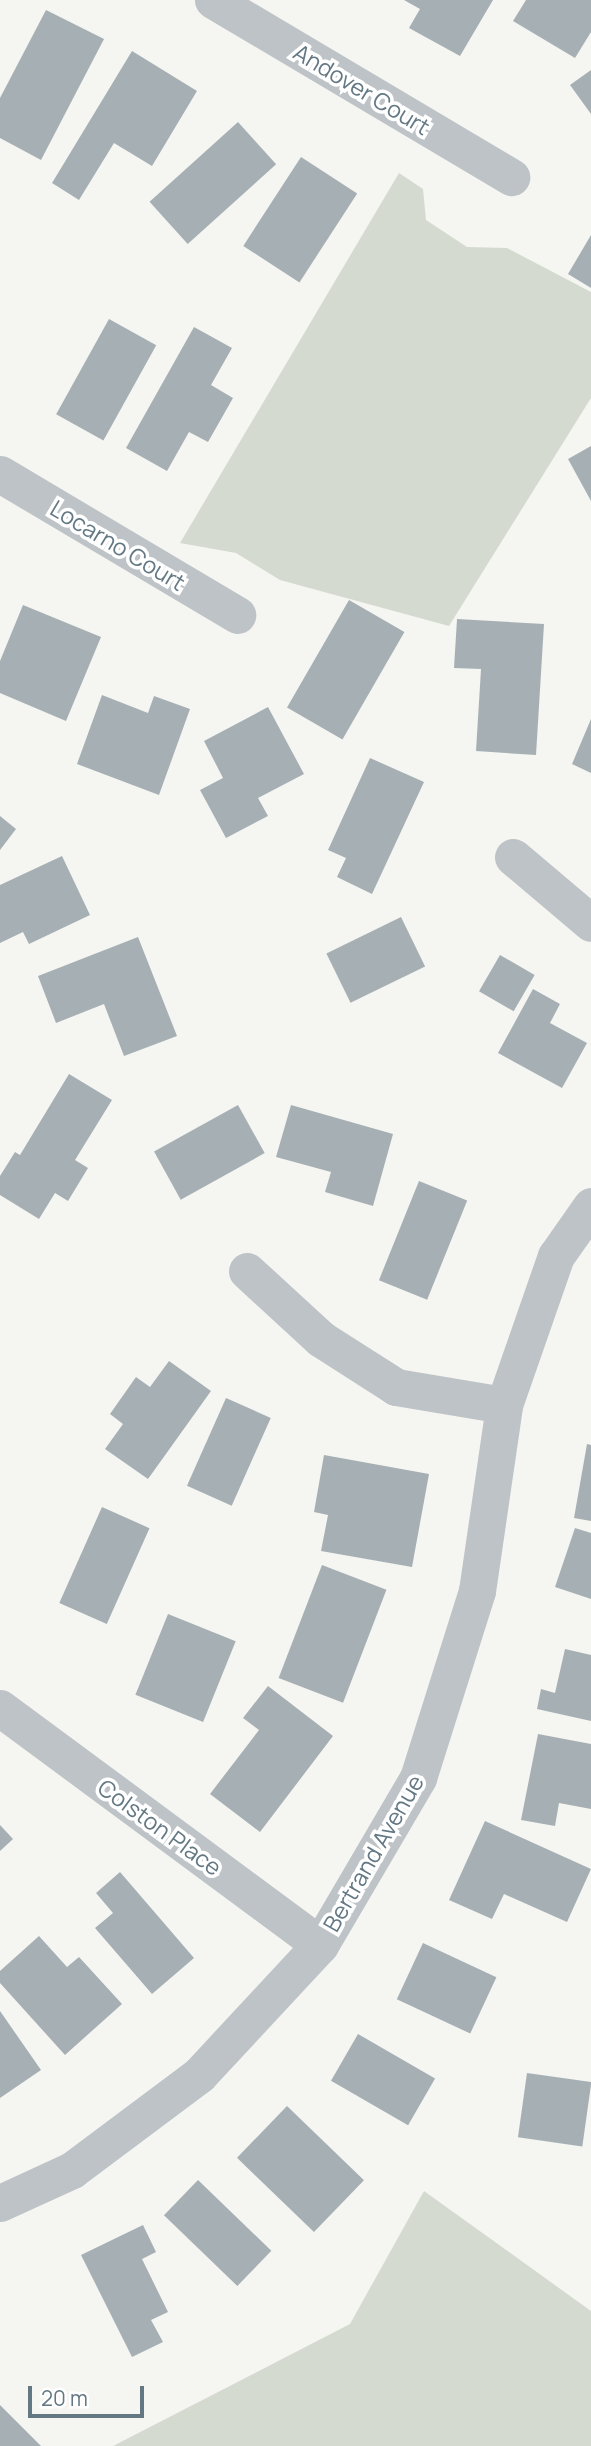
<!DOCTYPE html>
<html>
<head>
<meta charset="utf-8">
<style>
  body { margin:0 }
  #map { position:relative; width:591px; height:2446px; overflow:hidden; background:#f5f5f1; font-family:Manrope,sans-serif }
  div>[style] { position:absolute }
  .green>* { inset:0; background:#d5dad0 }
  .building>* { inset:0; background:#a6b0b4; transform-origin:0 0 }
  .minor>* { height:37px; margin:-18.5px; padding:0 18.5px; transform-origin:18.5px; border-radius:18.5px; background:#bdc3c6 }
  span { translate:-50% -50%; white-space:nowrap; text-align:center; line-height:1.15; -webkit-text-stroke:7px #fff; paint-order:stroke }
  .street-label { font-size:23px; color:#637883 }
  .scale { position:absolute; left:28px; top:2386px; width:116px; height:32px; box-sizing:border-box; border:4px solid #637883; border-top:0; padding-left:9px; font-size:21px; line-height:24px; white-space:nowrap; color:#637883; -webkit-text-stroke:5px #fff; paint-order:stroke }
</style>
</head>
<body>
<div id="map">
  <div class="green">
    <div style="clip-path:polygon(399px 173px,423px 189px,426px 220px,467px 247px,507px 248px,591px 292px,591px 398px,449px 626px,280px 580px,236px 553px,180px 543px)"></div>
    <div style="clip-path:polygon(424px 2191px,591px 2311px,591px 2446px,113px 2446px,350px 2324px)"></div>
  </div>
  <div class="building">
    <div style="clip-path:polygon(404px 0,493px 0,460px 56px,409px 28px,420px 9px)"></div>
    <div style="clip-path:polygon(526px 0,591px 0,591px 32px,575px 58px,513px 21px)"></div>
    <div style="clip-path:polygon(46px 10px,104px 39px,41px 160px,0 138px,0 98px)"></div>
    <div style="clip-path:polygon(132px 51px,197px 91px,152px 166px,114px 143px,79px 200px,52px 183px)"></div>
    <div style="clip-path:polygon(591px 70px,591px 114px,570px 85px)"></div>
    <div style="left:238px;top:122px;width:57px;height:119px;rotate:48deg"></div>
    <div style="left:301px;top:157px;width:67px;height:106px;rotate:33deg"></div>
    <div style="clip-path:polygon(591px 235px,591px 288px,568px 274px)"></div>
    <div style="left:109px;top:319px;width:54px;height:109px;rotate:29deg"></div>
    <div style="clip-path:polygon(194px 327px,232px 348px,211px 385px,233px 398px,208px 442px,189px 432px,167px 471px,126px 448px)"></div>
    <div style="clip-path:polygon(591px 446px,591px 501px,568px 459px)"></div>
    <div style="left:349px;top:600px;width:64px;height:124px;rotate:30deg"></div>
    <div style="clip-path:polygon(23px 605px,101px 637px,66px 721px,0 693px,0 661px)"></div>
    <div style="clip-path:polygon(457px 619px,544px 624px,536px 755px,476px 751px,481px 669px,454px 668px)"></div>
    <div style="clip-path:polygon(102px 695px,148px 713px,154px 696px,190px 709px,159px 795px,77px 764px)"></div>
    <div style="clip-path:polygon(268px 707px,304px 774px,258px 798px,268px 816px,226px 838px,200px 790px,223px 778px,204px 741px)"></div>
    <div style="clip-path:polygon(591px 719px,591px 773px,572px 764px)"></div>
    <div style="clip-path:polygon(370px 758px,424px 782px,372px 894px,337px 877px,346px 858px,328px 850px)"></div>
    <div style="clip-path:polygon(0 816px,16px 829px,0 850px)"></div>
    <div style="clip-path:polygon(62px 856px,90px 915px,29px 944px,23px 932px,0 943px,0 885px)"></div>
    <div style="left:401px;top:917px;width:55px;height:83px;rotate:64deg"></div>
    <div style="clip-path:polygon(138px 937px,177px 1036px,124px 1056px,104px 1004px,56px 1023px,38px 976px)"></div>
    <div style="left:500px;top:955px;width:40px;height:42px;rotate:30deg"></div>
    <div style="clip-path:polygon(533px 989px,560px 1004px,550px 1023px,587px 1043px,562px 1088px,498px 1053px)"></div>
    <div style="clip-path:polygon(69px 1074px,112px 1100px,75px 1160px,88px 1168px,68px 1201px,55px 1193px,39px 1219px,0 1195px,0 1176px,15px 1152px,20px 1155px)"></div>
    <div style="left:238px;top:1105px;width:55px;height:96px;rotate:61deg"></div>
    <div style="clip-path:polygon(291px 1105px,393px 1134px,373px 1206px,325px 1192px,331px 1172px,276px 1157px)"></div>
    <div style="left:419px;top:1181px;width:52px;height:107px;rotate:22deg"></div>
    <div style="clip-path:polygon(169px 1361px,211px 1391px,148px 1479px,105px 1449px,123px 1424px,110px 1414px,136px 1377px,150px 1387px)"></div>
    <div style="left:226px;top:1398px;width:49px;height:96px;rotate:24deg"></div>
    <div style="clip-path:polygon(587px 1444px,591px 1445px,591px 1521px,574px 1518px)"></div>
    <div style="clip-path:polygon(324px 1455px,429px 1474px,412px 1567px,321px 1551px,328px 1515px,314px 1512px)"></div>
    <div style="left:102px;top:1507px;width:52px;height:105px;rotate:24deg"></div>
    <div style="clip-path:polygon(575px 1528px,591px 1533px,591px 1599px,555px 1587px)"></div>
    <div style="left:322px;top:1565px;width:69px;height:121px;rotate:21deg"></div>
    <div style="left:168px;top:1614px;width:73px;height:87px;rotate:22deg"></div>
    <div style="clip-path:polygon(565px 1649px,591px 1655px,591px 1721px,537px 1709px,541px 1689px,555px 1693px)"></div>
    <div style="clip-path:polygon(268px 1686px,333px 1736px,260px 1832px,210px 1794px,259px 1730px,243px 1718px)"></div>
    <div style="clip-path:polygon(538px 1734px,591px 1744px,591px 1809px,559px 1803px,555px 1826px,521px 1820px)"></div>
    <div style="clip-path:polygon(485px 1821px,591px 1869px,567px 1922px,504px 1894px,492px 1919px,449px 1900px)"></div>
    <div style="clip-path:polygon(0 1825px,13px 1839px,0 1851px)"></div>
    <div style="clip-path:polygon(120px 1872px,194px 1958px,152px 1994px,95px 1928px,113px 1913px,96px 1893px)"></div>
    <div style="clip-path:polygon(39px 1936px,67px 1967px,79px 1957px,122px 2004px,65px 2055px,0 1983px,0 1971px)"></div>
    <div style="left:423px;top:1943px;width:81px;height:62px;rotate:25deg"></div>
    <div style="clip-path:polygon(0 2011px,41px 2070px,0 2098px)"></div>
    <div style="left:358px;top:2034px;width:89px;height:54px;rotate:30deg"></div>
    <div style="left:527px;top:2073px;width:65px;height:65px;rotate:8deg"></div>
    <div style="left:287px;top:2106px;width:107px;height:72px;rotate:44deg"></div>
    <div style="left:198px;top:2180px;width:102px;height:49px;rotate:44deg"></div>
    <div style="clip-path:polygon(143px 2225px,156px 2252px,142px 2259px,168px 2312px,151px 2320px,163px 2342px,132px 2357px,81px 2255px)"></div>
    <div style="clip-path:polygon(0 2405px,41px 2446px,0 2446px)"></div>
  </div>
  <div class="minor">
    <div style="left:213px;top:0;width:347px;rotate:30.7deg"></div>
    <div style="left:0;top:474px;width:276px;rotate:30.7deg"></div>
    <div style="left:513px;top:857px;width:102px;rotate:40.2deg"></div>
    <div style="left:247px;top:1271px;width:100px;rotate:42.6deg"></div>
    <div style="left:321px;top:1339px;width:89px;rotate:32.6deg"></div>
    <div style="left:396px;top:1387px;width:109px;rotate:9.5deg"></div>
    <div style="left:0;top:1708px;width:398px;rotate:36.5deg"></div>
    <div style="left:0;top:2203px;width:79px;rotate:-24.6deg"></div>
    <div style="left:72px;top:2170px;width:159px;rotate:-36.8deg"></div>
    <div style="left:199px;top:2075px;width:178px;rotate:-47.1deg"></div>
    <div style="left:320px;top:1945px;width:194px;rotate:-59.6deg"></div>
    <div style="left:418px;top:1778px;width:196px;rotate:-72.5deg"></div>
    <div style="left:477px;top:1591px;width:188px;rotate:-81.7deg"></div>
    <div style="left:504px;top:1405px;width:158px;rotate:-70.8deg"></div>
    <div style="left:556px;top:1256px;width:61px;rotate:-55deg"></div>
  </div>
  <div class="street-label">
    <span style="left:362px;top:89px;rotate:31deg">Andover Court</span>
    <span style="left:118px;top:545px;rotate:31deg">Locarno Court</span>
    <span style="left:160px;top:1827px;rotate:36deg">Colston Place</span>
    <span style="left:373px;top:1853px;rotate:-60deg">Bertrand Avenue</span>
  </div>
  <div class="scale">20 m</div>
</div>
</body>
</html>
